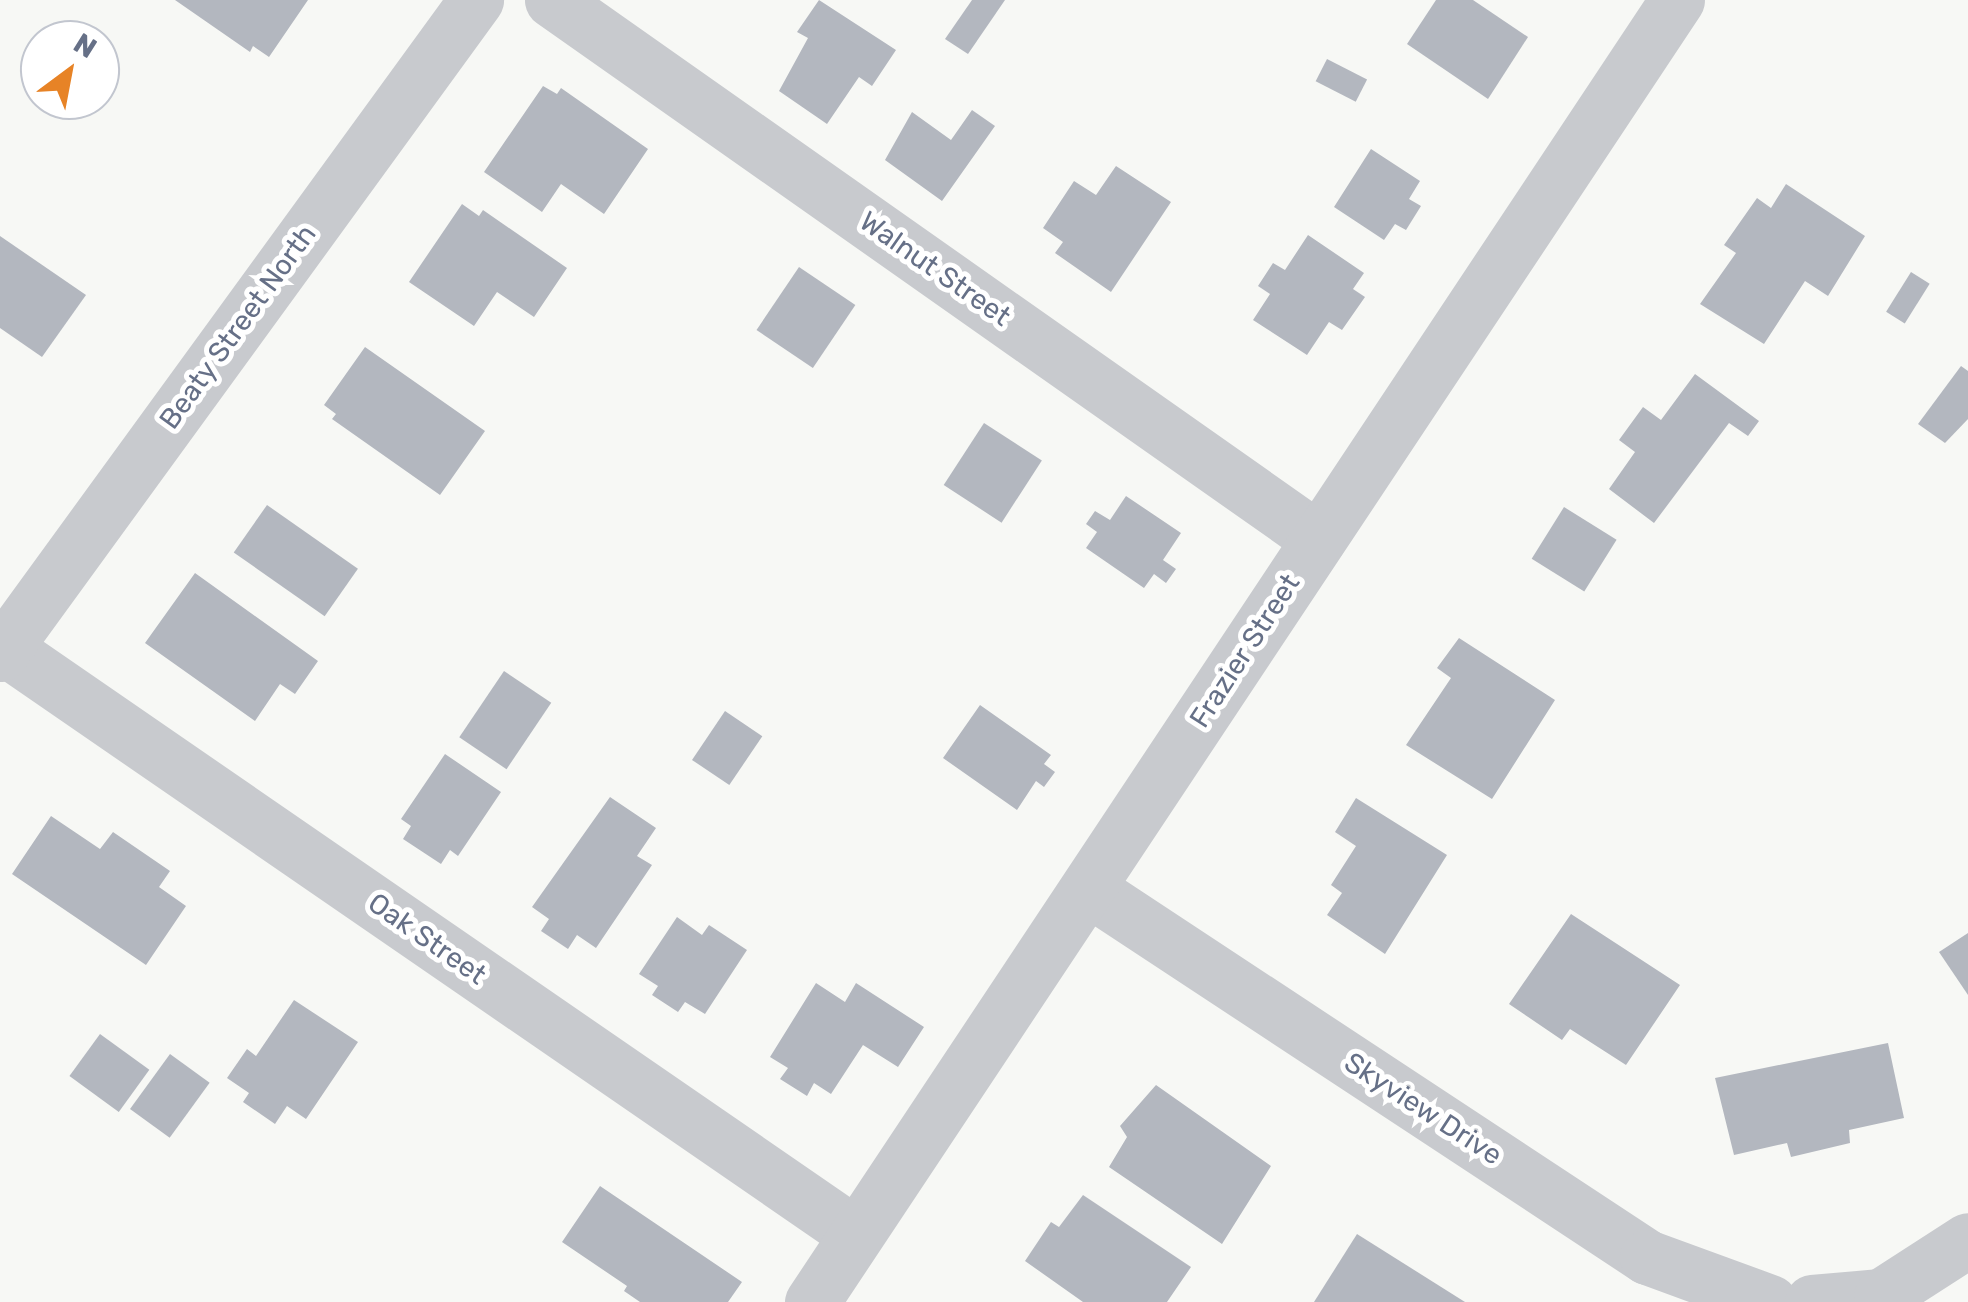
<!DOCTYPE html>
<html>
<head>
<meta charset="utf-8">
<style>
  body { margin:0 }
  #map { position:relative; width:1968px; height:1302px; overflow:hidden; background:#f7f8f5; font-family:Rubik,sans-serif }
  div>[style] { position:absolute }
  .building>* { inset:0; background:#b3b7bf; transform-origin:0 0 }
  .minor>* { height:55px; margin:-27.5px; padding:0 27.5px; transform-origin:27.5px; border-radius:27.5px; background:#c8cace }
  span { translate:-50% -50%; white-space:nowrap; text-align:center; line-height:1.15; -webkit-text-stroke:10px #fff; paint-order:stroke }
  .street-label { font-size:28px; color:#667087 }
  .north { position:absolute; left:20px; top:20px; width:100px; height:100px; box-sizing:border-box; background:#fff; border:2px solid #c2c6cf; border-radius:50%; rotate:32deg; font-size:28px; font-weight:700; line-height:40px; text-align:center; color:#667087 }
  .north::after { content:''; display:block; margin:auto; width:35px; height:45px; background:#e78326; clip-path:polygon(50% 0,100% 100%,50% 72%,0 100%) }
</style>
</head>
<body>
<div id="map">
  <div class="building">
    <div style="clip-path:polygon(175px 0,308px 0,269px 57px,253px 46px,250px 52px)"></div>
    <div style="clip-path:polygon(819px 0,896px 50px,872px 86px,859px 77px,827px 124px,779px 91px,808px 38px,797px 32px)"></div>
    <div style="clip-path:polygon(972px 0,1005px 0,968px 54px,945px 39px)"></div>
    <div style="clip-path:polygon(1436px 0,1473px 0,1528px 37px,1488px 99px,1407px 44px)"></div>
    <div style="left:1327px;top:59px;width:45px;height:25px;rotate:27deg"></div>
    <div style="clip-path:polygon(543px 86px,557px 94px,561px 88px,648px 149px,604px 214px,561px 184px,542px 212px,484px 172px)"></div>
    <div style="clip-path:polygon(972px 110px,995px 126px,942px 201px,885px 160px,912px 112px,951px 140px)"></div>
    <div style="clip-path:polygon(1371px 149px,1420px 181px,1409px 199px,1421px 206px,1406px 230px,1395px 224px,1384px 240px,1334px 207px)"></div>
    <div style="clip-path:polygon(1116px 166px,1171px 202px,1111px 292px,1055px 253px,1063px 242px,1043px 228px,1074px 181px,1096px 195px)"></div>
    <div style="clip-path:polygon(1786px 184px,1865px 236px,1828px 296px,1805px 281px,1764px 344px,1700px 304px,1736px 253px,1724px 245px,1757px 198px,1771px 208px)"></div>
    <div style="clip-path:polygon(462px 204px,479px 216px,483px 210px,567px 268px,534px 317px,497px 292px,474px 326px,409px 282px)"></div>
    <div style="clip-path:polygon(1308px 235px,1364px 273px,1353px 289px,1365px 297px,1342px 330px,1329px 322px,1307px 355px,1253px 320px,1270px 294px,1258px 286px,1273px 263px,1285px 270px)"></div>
    <div style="clip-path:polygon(0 236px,86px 295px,42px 357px,0 328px)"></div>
    <div style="left:799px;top:267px;width:68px;height:76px;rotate:34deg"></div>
    <div style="left:1911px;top:272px;width:22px;height:47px;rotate:32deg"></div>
    <div style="clip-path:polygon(365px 347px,485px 431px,440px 495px,332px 419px,336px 414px,324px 405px)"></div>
    <div style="clip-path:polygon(1961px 366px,1968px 371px,1968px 419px,1945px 443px,1918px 424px)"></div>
    <div style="clip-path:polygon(1695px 374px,1759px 421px,1748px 436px,1729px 423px,1654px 523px,1609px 489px,1635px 452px,1619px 440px,1643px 407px,1661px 420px)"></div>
    <div style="left:984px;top:423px;width:69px;height:74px;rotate:33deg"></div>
    <div style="clip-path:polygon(1126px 496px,1181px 533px,1163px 560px,1176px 569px,1166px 583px,1154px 574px,1144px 588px,1086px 548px,1097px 532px,1086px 524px,1095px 511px,1110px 520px)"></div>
    <div style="left:267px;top:505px;width:111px;height:58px;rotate:35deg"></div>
    <div style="left:1564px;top:507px;width:62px;height:61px;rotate:32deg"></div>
    <div style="clip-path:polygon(195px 573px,318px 661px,295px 694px,280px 684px,255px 721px,145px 643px)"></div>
    <div style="clip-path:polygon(1459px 638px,1555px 700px,1492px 799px,1406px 745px,1451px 678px,1437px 668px)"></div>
    <div style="left:504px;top:671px;width:57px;height:80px;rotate:34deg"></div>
    <div style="clip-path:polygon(980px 705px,1051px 755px,1044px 764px,1055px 772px,1044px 787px,1036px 781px,1017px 810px,943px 758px)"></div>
    <div style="left:725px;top:711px;width:45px;height:59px;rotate:34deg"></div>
    <div style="clip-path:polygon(445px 754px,501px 792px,458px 856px,450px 850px,441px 864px,403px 839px,411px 826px,401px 819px)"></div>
    <div style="clip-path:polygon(610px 797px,656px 828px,637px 856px,652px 865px,596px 948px,577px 935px,568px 949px,541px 931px,549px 919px,532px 907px)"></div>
    <div style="clip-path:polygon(1356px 798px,1447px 855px,1385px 954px,1327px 915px,1342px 893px,1331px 885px,1356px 846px,1335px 832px)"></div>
    <div style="clip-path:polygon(51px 816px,100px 849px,113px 832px,170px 871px,159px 887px,186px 906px,146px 965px,12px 874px)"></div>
    <div style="clip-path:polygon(1571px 914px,1680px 985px,1626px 1065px,1570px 1029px,1562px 1040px,1509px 1004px)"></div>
    <div style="clip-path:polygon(677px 917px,702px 935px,709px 925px,747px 950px,705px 1014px,685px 1002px,678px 1012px,652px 995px,658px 986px,639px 974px)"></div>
    <div style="clip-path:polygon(1968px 933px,1968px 995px,1939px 952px)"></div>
    <div style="clip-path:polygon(816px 983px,845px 1002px,856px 983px,924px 1027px,898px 1067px,863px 1045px,831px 1094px,814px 1083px,807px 1096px,780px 1079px,788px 1068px,770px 1057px)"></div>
    <div style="clip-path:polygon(294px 1000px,358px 1042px,306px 1119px,287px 1106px,275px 1124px,243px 1102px,249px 1093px,227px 1078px,247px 1049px,256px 1056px)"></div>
    <div style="left:100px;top:1034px;width:61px;height:52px;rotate:36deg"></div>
    <div style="clip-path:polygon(1888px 1043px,1904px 1118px,1849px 1130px,1850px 1143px,1791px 1157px,1787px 1143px,1734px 1155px,1715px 1078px)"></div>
    <div style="left:170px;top:1054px;width:49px;height:68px;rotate:36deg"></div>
    <div style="clip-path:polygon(1156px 1085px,1271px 1166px,1222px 1244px,1109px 1167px,1127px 1137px,1120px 1126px)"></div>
    <div style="clip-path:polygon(600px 1186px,742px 1282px,728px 1302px,640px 1302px,624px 1291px,627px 1286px,562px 1242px)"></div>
    <div style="clip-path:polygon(1083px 1195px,1191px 1267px,1167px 1302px,1083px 1302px,1025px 1261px,1051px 1222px,1059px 1227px)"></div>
    <div style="clip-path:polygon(1357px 1234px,1465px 1302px,1314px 1302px)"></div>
  </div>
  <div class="minor">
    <div style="left:552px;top:0;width:937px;rotate:35.13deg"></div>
    <div style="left:0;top:645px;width:1037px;rotate:34.55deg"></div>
    <div style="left:0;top:654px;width:809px;rotate:-53.95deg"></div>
    <div style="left:1090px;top:890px;width:667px;rotate:33.38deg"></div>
    <div style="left:1647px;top:1257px;width:131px;rotate:20.1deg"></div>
    <div style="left:812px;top:1302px;width:1563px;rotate:-56.4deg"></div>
    <div style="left:1812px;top:1302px;width:69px;rotate:-5deg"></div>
    <div style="left:1881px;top:1296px;width:103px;rotate:-32.8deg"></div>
  </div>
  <div class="street-label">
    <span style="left:935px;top:269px;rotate:35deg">Walnut Street</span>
    <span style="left:238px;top:327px;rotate:-54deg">Beaty Street North</span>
    <span style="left:1245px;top:651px;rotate:-57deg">Frazier Street</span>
    <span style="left:427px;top:939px;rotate:35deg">Oak Street</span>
    <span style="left:1423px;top:1109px;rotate:33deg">Skyview Drive</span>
  </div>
  <div class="north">N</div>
</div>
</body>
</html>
